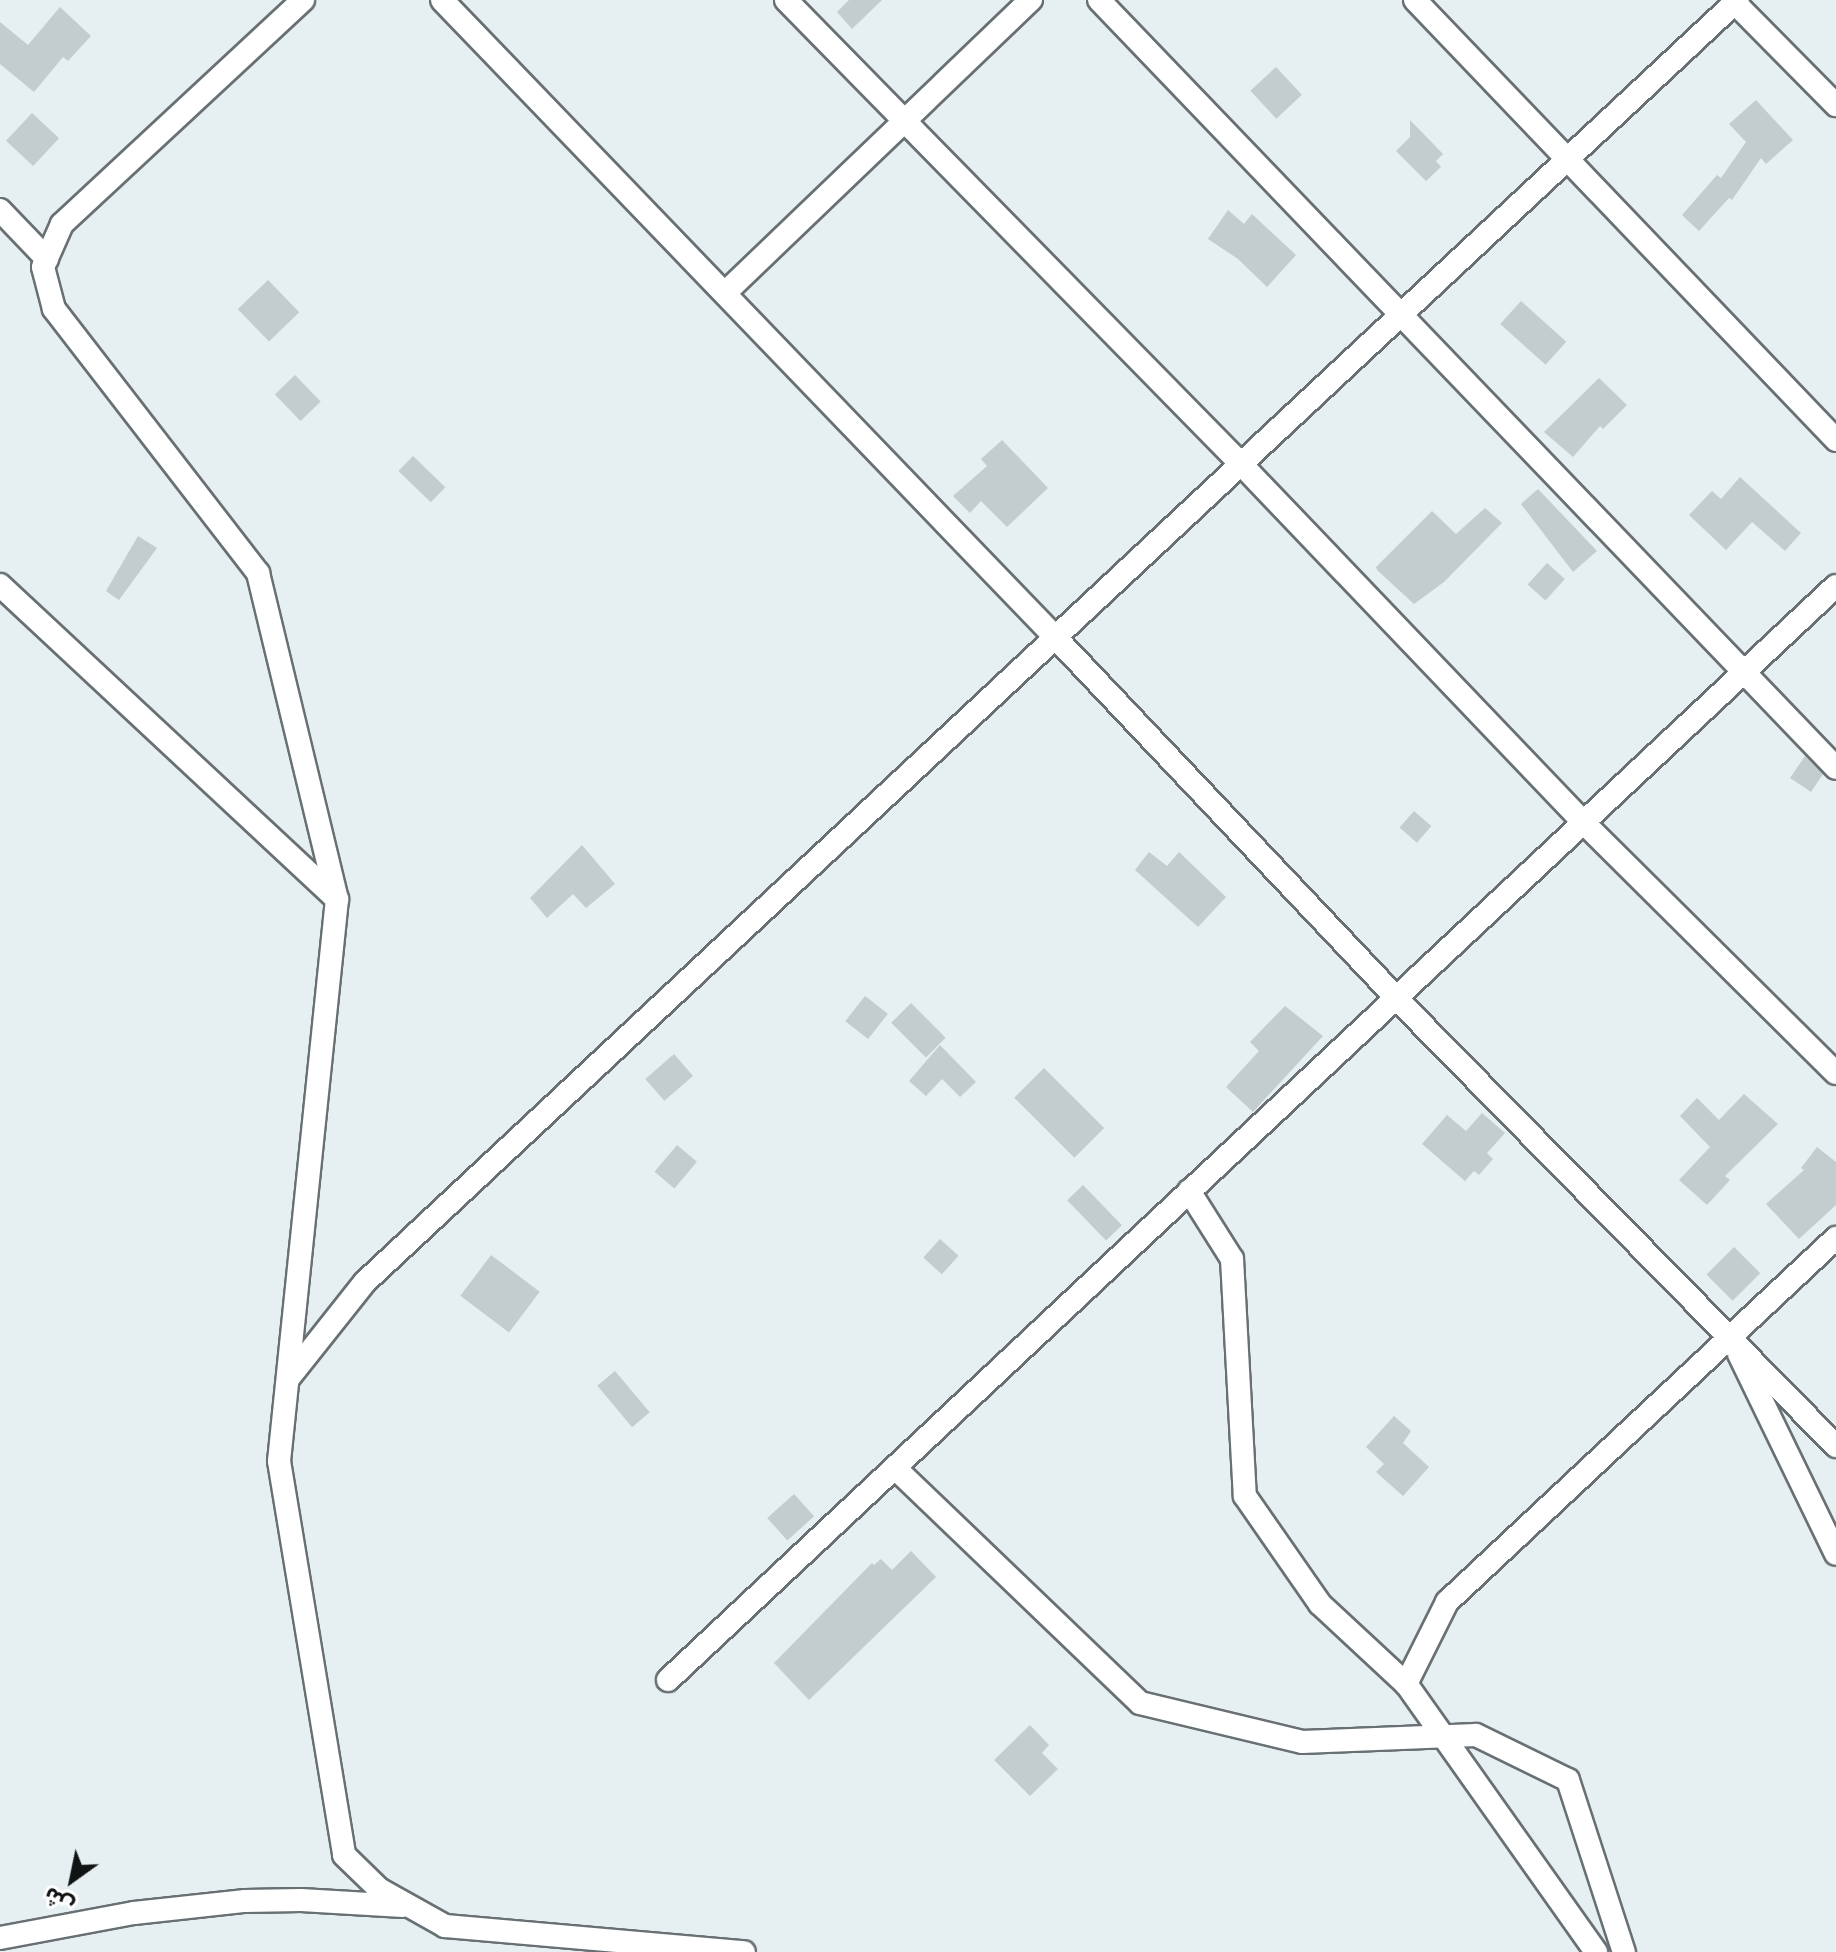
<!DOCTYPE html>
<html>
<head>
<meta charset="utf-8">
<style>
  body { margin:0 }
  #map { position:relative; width:1836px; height:1952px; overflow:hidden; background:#e6eff2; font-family:Poppins,"Noto Sans Arabic",sans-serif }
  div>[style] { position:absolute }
  .building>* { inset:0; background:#c3cccf; transform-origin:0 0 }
  .roads { filter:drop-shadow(2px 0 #687073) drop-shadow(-2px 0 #687073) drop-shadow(0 2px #687073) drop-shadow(0 -2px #687073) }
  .minor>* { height:22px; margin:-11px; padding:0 11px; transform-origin:11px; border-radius:11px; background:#fff }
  span { translate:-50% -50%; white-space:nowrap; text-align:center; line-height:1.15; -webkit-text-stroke:6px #fff; paint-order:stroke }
  .north { position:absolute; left:32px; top:1840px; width:80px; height:80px; -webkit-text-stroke:6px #fff; paint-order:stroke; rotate:213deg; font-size:22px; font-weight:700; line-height:32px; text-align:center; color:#111415 }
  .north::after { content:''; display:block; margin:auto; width:28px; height:36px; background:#111415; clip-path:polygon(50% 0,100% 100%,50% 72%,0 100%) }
</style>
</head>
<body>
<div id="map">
  <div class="building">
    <div style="clip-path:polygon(849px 0,882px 0,852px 29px,837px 12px)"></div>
    <div style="clip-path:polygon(60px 7px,91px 36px,68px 61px,63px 57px,34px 92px,0 64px,0 22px,28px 45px)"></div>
    <div style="left:1276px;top:67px;width:38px;height:35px;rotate:47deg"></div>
    <div style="clip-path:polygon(1756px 100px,1793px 140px,1766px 164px,1761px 158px,1732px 200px,1729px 198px,1699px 231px,1682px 215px,1717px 175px,1721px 178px,1746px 142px,1729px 124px)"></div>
    <div style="left:32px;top:113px;width:37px;height:38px;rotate:43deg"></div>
    <div style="clip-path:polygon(1410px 120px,1443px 154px,1436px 161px,1441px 167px,1426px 181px,1396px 151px,1410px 137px)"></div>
    <div style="clip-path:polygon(1228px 210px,1244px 224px,1252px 214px,1296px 255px,1267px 287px,1238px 259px,1208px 239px)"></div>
    <div style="left:268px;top:280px;width:45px;height:42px;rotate:46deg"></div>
    <div style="left:1521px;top:301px;width:61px;height:31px;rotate:42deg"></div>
    <div style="left:295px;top:375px;width:37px;height:28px;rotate:46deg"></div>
    <div style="clip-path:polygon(1599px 378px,1627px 405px,1603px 429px,1600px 426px,1573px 457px,1544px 432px)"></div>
    <div style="clip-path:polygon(1002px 440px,1048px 488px,1007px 527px,981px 501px,970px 513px,953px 496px,987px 466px,981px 459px)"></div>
    <div style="left:413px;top:456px;width:45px;height:21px;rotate:44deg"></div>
    <div style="clip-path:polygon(1740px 477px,1801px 533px,1785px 551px,1752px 522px,1726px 550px,1689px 515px,1712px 491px,1721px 499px)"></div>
    <div style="clip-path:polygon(1538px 489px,1597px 551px,1573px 572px,1521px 504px)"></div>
    <div style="clip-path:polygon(1485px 508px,1502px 523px,1444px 582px,1414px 604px,1377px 570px,1376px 567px,1432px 511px,1456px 534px)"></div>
    <div style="clip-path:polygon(138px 536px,157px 548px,119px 600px,106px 591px)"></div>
    <div style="left:1547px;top:563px;width:24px;height:29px;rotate:42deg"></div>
    <div style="clip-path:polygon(1805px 756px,1823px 774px,1811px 792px,1790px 778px)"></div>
    <div style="left:1414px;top:811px;width:23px;height:22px;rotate:41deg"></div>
    <div style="clip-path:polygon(582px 845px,615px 884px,586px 908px,573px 894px,547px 918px,530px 898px)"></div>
    <div style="clip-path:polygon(1149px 852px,1167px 866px,1179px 852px,1226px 897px,1198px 927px,1135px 870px)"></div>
    <div style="left:865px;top:996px;width:29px;height:32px;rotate:38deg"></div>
    <div style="left:911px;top:1003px;width:49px;height:28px;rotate:45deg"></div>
    <div style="clip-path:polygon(1285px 1006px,1323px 1036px,1253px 1112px,1226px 1087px,1259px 1051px,1250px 1042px)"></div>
    <div style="clip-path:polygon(940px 1045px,976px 1082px,960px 1097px,942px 1079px,926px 1096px,909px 1081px)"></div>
    <div style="left:674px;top:1054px;width:29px;height:38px;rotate:49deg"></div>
    <div style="left:1044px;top:1068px;width:85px;height:42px;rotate:45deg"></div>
    <div style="clip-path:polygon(1744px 1094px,1778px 1124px,1725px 1176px,1730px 1180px,1707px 1205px,1679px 1180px,1710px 1147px,1680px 1116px,1697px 1098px,1719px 1120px)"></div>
    <div style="clip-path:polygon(1482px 1113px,1505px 1133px,1487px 1153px,1493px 1159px,1479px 1175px,1474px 1171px,1465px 1181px,1422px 1144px,1447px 1115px,1466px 1131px)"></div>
    <div style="left:677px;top:1145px;width:26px;height:35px;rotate:40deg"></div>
    <div style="clip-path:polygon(1817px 1147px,1836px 1162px,1836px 1205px,1799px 1239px,1766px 1204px,1804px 1170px,1801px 1168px)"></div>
    <div style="left:1083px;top:1185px;width:56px;height:22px;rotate:46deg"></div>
    <div style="left:940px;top:1239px;width:25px;height:25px;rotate:42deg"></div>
    <div style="left:1734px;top:1247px;width:37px;height:39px;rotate:45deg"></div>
    <div style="left:491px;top:1255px;width:61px;height:51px;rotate:37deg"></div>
    <div style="left:615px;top:1371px;width:54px;height:23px;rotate:50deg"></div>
    <div style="clip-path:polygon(1394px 1416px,1411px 1431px,1403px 1443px,1429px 1467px,1403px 1496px,1376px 1472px,1384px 1464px,1366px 1447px)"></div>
    <div style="left:794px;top:1494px;width:30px;height:36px;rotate:48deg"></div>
    <div style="clip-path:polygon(911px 1551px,936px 1577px,809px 1700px,774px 1663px,872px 1563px,874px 1565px,881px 1559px,892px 1570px)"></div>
    <div style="clip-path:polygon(1030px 1725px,1049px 1745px,1042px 1753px,1058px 1769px,1030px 1796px,994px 1760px)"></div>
  </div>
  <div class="roads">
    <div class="minor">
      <div style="left:303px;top:0;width:329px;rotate:137.1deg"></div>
      <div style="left:62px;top:224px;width:47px;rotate:113.8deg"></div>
      <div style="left:43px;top:267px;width:43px;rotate:75.3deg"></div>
      <div style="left:54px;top:309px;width:334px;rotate:52.3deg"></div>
      <div style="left:258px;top:573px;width:335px;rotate:76.4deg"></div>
      <div style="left:337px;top:899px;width:565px;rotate:95.89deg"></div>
      <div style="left:279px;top:1461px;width:399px;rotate:80.6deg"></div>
      <div style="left:344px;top:1855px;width:49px;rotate:44.2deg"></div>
      <div style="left:379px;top:1889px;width:76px;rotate:29.3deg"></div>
      <div style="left:445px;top:1926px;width:300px;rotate:5deg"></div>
      <div style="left:442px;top:0;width:885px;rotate:46.1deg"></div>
      <div style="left:1056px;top:638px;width:495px;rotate:46.6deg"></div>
      <div style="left:1396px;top:998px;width:628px;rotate:45.52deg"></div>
      <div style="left:786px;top:0;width:651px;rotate:45.56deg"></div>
      <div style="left:1242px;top:465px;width:494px;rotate:46.3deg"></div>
      <div style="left:1583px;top:822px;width:356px;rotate:44.8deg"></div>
      <div style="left:1099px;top:0;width:1064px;rotate:46.18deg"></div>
      <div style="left:1415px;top:0;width:609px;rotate:46.26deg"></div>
      <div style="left:1732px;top:0;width:148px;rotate:45.3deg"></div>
      <div style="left:0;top:210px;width:68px;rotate:46.2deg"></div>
      <div style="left:725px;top:293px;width:424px;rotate:-43.8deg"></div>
      <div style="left:0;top:585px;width:461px;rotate:43deg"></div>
      <div style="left:1189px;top:1191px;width:80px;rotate:57.7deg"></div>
      <div style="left:1232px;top:1259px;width:237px;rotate:86.9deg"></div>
      <div style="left:1245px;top:1496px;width:131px;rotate:55.2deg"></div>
      <div style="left:1320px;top:1604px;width:117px;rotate:42.9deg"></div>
      <div style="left:1739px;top:1354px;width:222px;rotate:64.1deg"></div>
      <div style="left:288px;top:1379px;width:124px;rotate:-51.6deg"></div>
      <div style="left:365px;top:1282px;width:1878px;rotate:-43.04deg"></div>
      <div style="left:895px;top:1468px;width:339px;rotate:43.8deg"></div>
      <div style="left:1140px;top:1703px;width:167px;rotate:13.5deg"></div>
      <div style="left:1302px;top:1742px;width:174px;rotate:-2.3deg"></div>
      <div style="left:1476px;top:1735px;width:102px;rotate:26.1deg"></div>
      <div style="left:1568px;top:1780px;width:181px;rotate:72deg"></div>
      <div style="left:668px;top:1680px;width:1600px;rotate:-43.13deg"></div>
      <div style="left:0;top:1938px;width:136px;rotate:-10.6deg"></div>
      <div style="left:134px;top:1913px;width:112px;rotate:-6.2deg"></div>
      <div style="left:245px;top:1901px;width:56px;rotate:-1deg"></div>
      <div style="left:301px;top:1900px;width:102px;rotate:3.4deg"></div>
      <div style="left:1596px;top:1952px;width:329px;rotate:-125.3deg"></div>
      <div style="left:1406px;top:1684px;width:92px;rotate:-63.4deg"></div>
      <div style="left:1447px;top:1602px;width:533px;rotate:-43.1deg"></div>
    </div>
  </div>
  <div class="north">ش</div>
</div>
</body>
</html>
